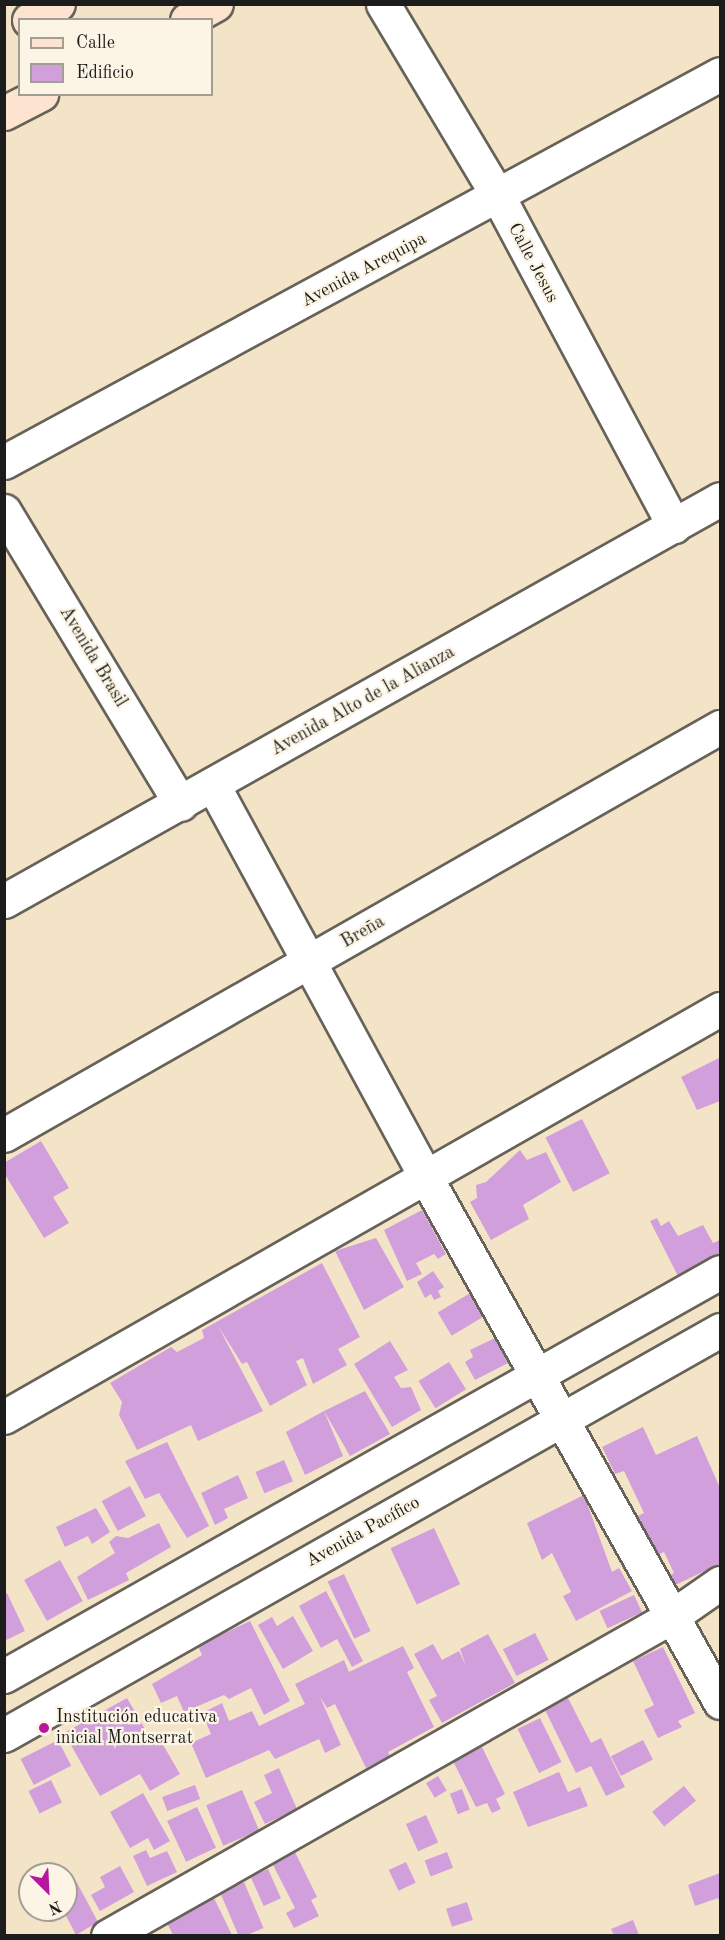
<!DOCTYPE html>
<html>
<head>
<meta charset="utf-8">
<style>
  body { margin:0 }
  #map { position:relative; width:725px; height:1940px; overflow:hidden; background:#f3e4c7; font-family:"Old Standard TT",serif }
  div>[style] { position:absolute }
  .building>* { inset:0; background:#d1a0dc; transform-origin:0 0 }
  .roads { filter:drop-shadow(2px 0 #676258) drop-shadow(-2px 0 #676258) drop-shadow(0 2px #676258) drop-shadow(0 -2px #676258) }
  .street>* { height:33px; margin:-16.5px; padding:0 16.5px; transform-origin:16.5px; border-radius:16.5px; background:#fff }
  .secondary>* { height:33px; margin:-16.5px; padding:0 16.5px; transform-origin:16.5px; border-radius:16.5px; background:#fde4d1 }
  .dots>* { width:16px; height:16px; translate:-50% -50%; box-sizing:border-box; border:3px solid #fcf5e5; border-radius:50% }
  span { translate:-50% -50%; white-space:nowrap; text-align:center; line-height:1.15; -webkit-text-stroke:4.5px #fcf5e5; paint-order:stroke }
  .street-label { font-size:18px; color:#1c1c1c }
  .poi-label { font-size:18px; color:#1c1c1c }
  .left { translate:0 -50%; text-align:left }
  .frame { position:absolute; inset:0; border:6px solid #1c1c1c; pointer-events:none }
  .legend { position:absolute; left:18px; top:18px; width:195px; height:78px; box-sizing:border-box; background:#fcf5e5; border:2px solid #a29e95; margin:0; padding:8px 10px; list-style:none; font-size:18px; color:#1c1c1c }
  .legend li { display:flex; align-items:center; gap:12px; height:30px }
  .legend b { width:30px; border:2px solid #a29e95 }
  .north { position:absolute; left:18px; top:1862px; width:60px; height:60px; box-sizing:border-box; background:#fcf5e5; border:2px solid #a29e95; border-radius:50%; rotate:156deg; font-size:16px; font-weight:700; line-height:24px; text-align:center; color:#1c1c1c }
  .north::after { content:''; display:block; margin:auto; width:21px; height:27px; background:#b5179e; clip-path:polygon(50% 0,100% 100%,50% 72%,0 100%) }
</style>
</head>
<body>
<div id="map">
  <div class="building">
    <div style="clip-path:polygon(719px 1058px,720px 1101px,697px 1110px,681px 1077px)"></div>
    <div style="left:582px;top:1119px;width:61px;height:41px;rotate:63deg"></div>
    <div style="clip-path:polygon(41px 1141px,69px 1188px,53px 1197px,69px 1223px,44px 1238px,4px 1173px,4px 1163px)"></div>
    <div style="clip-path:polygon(520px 1150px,527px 1160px,546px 1152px,561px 1182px,523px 1205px,529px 1219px,491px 1240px,470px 1202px,477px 1198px,476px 1185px,486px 1182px)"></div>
    <div style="clip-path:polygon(422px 1210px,446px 1254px,438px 1259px,434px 1254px,416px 1263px,422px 1274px,407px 1281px,384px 1230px)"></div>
    <div style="clip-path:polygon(657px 1218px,661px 1226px,669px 1221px,678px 1236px,703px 1225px,713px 1243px,720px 1240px,720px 1261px,681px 1282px,650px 1221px)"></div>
    <div style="clip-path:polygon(376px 1238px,404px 1287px,364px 1310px,335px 1251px)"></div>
    <div style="clip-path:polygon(322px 1263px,360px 1337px,338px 1349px,347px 1365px,313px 1384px,303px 1358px,296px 1361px,307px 1385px,270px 1406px,247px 1362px,242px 1364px,218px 1326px,263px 1411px,198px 1441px,191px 1425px,137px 1450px,119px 1415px,122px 1402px,110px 1383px,171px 1347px,177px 1352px,204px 1338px,202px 1330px)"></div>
    <div style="clip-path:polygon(433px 1271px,444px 1287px,438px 1291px,441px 1297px,434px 1300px,431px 1294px,425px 1298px,417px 1282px)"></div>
    <div style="left:472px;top:1292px;width:27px;height:40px;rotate:59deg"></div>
    <div style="clip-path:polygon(497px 1337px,510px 1362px,475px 1380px,465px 1362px,473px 1357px,470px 1350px)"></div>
    <div style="clip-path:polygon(390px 1341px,408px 1370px,394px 1377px,401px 1388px,411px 1387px,421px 1410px,392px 1427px,354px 1364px)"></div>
    <div style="left:449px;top:1362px;width:32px;height:36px;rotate:58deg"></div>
    <div style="clip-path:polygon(365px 1391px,390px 1434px,350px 1456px,324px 1411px,343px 1456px,305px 1475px,286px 1432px,324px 1411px)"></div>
    <div style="clip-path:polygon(643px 1427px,656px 1455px,697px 1436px,720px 1488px,720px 1564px,673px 1586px,668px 1576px,674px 1573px,664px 1552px,653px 1557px,647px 1544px,649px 1540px,638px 1516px,644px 1513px,624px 1471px,615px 1474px,602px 1447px)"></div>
    <div style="clip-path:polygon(167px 1442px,209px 1526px,187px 1538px,159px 1493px,145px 1499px,125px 1461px)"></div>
    <div style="left:284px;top:1460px;width:23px;height:31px;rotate:67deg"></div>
    <div style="clip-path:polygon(238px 1475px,248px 1498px,224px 1509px,228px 1518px,215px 1525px,201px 1493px)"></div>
    <div style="left:130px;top:1486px;width:34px;height:32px;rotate:62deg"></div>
    <div style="clip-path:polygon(584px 1495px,612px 1572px,619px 1568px,632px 1591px,576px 1621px,563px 1596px,571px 1592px,552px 1553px,542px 1560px,527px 1523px)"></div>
    <div style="clip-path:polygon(96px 1508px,110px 1532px,92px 1544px,88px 1536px,65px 1547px,56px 1527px)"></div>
    <div style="clip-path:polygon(159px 1523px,171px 1547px,126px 1573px,129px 1580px,88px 1600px,77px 1577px,115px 1553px,109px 1542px,116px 1536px,128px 1538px)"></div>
    <div style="left:434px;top:1528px;width:62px;height:48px;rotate:65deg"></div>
    <div style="left:60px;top:1560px;width:47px;height:41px;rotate:61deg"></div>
    <div style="left:344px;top:1574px;width:63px;height:18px;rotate:65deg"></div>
    <div style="clip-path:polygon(326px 1591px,363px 1661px,352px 1667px,337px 1639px,321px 1648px,299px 1606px)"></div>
    <div style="clip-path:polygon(7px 1593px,25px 1631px,4px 1641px,4px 1594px)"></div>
    <div style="left:634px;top:1595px;width:19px;height:38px;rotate:65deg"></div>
    <div style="clip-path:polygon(293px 1616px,313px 1651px,283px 1669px,258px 1625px,272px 1617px,277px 1626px)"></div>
    <div style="clip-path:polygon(250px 1621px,290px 1701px,264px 1715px,251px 1688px,229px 1699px,224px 1695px,184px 1712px,177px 1696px,161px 1703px,152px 1684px,202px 1655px,198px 1646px)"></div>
    <div style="left:535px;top:1633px;width:30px;height:36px;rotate:63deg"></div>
    <div style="clip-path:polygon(488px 1634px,515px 1683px,442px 1723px,429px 1700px,437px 1696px,414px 1654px,433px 1644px,442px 1660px,459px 1651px,466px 1666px,460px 1649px)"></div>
    <div style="clip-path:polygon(403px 1646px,414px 1668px,407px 1672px,434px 1727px,388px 1752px,390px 1757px,366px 1768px,335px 1704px,327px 1708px,320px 1697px,341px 1745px,325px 1753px,319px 1739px,275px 1759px,269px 1750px,206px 1778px,191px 1743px,211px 1734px,202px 1713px,222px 1703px,229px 1721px,252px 1711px,259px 1726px,305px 1704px,295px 1684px,344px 1660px,349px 1672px)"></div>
    <div style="clip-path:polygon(663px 1647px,695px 1713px,678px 1721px,682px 1727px,658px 1738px,644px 1710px,654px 1705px,633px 1661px)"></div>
    <div style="clip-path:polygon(127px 1698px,155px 1746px,162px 1743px,180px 1774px,150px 1791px,140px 1774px,100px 1796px,64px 1733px)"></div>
    <div style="clip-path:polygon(568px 1698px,591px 1743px,601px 1738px,625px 1787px,606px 1796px,591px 1766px,576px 1773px,545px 1710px)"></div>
    <div style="left:540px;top:1718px;width:49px;height:25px;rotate:64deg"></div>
    <div style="left:58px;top:1740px;width:29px;height:42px;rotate:63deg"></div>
    <div style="left:643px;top:1740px;width:22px;height:36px;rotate:63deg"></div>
    <div style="clip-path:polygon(482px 1747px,505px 1794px,496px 1799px,501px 1809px,492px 1813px,487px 1803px,476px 1807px,453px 1761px)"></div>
    <div style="clip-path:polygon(279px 1768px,297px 1809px,265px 1824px,254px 1802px,272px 1793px,264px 1775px)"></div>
    <div style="clip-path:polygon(559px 1772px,568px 1792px,580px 1787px,588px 1806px,528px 1827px,513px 1792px)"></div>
    <div style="left:438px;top:1776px;width:17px;height:14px;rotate:59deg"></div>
    <div style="left:51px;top:1780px;width:25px;height:25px;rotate:64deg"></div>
    <div style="left:195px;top:1785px;width:15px;height:35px;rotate:70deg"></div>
    <div style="left:684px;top:1786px;width:19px;height:41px;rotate:51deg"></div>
    <div style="left:462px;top:1789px;width:22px;height:13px;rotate:69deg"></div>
    <div style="left:242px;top:1790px;width:44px;height:39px;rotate:67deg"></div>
    <div style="clip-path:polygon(143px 1793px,170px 1841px,154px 1850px,148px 1838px,130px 1848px,110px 1812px)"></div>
    <div style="left:197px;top:1807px;width:45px;height:33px;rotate:65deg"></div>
    <div style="left:426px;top:1815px;width:30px;height:22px;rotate:66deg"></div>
    <div style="clip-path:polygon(146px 1850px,150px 1858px,167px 1851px,177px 1872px,147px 1886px,133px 1856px)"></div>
    <div style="clip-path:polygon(295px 1852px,317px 1897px,311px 1900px,319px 1916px,294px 1928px,286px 1913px,295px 1908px,272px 1863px)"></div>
    <div style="left:447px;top:1852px;width:17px;height:24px;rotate:69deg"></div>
    <div style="left:406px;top:1862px;width:23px;height:19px;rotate:65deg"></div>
    <div style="clip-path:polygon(120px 1866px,134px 1892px,100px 1911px,91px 1895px,105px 1887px,100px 1877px)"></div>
    <div style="left:268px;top:1869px;width:32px;height:19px;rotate:66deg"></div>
    <div style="clip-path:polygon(720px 1873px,720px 1903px,718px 1898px,695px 1906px,688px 1885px)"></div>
    <div style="clip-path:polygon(76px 1881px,98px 1922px,76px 1935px,63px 1910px,66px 1910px,66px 1886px)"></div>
    <div style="left:244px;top:1882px;width:50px;height:26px;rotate:67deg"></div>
    <div style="clip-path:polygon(213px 1896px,232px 1935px,173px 1935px,167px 1923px)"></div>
    <div style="left:467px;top:1902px;width:19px;height:22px;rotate:72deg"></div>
    <div style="clip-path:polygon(633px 1920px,639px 1935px,614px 1935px,611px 1929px)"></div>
  </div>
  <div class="roads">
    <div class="street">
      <div style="left:383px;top:4px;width:226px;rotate:59.1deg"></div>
      <div style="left:499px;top:198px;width:372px;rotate:61.9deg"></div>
      <div style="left:4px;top:462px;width:814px;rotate:-28.45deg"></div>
      <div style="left:4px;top:511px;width:342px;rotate:58.9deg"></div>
      <div style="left:213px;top:785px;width:445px;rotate:61.5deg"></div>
      <div style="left:425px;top:1176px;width:603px;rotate:60.71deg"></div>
      <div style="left:4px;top:901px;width:821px;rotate:-29.31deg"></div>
      <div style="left:4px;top:1135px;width:824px;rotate:-29.68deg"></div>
      <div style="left:4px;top:1417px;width:824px;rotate:-29.68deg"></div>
      <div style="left:4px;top:1676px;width:822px;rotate:-29.43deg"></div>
      <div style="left:4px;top:1735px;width:823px;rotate:-29.49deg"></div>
      <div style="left:108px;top:1936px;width:647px;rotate:-29.54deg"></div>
      <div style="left:671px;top:1617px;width:60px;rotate:-34.8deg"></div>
    </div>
    <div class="secondary">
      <div style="left:29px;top:20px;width:33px;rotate:-29deg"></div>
      <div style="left:187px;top:20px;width:33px;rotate:-29deg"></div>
      <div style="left:4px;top:113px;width:42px;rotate:-27.2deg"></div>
    </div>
  </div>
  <div class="dots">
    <div style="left:44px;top:1728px;background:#b5179e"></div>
  </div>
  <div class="street-label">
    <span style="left:533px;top:263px;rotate:62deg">Calle Jesus</span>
    <span style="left:364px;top:270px;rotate:-28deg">Avenida Arequipa</span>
    <span style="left:93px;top:657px;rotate:59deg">Avenida Brasil</span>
    <span style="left:363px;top:701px;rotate:-29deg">Avenida Alto de la Alianza</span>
    <span style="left:363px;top:932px;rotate:-30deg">Breña</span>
    <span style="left:363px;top:1532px;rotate:-29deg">Avenida Pacífico</span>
  </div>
  <div class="poi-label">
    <span class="left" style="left:56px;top:1728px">Institución educativa<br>inicial Montserrat</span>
  </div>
  <div class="frame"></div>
  <ul class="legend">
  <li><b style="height:8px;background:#fde4d1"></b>Calle</li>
  <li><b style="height:16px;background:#d1a0dc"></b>Edificio</li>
  </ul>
  <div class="north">N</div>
</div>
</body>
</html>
